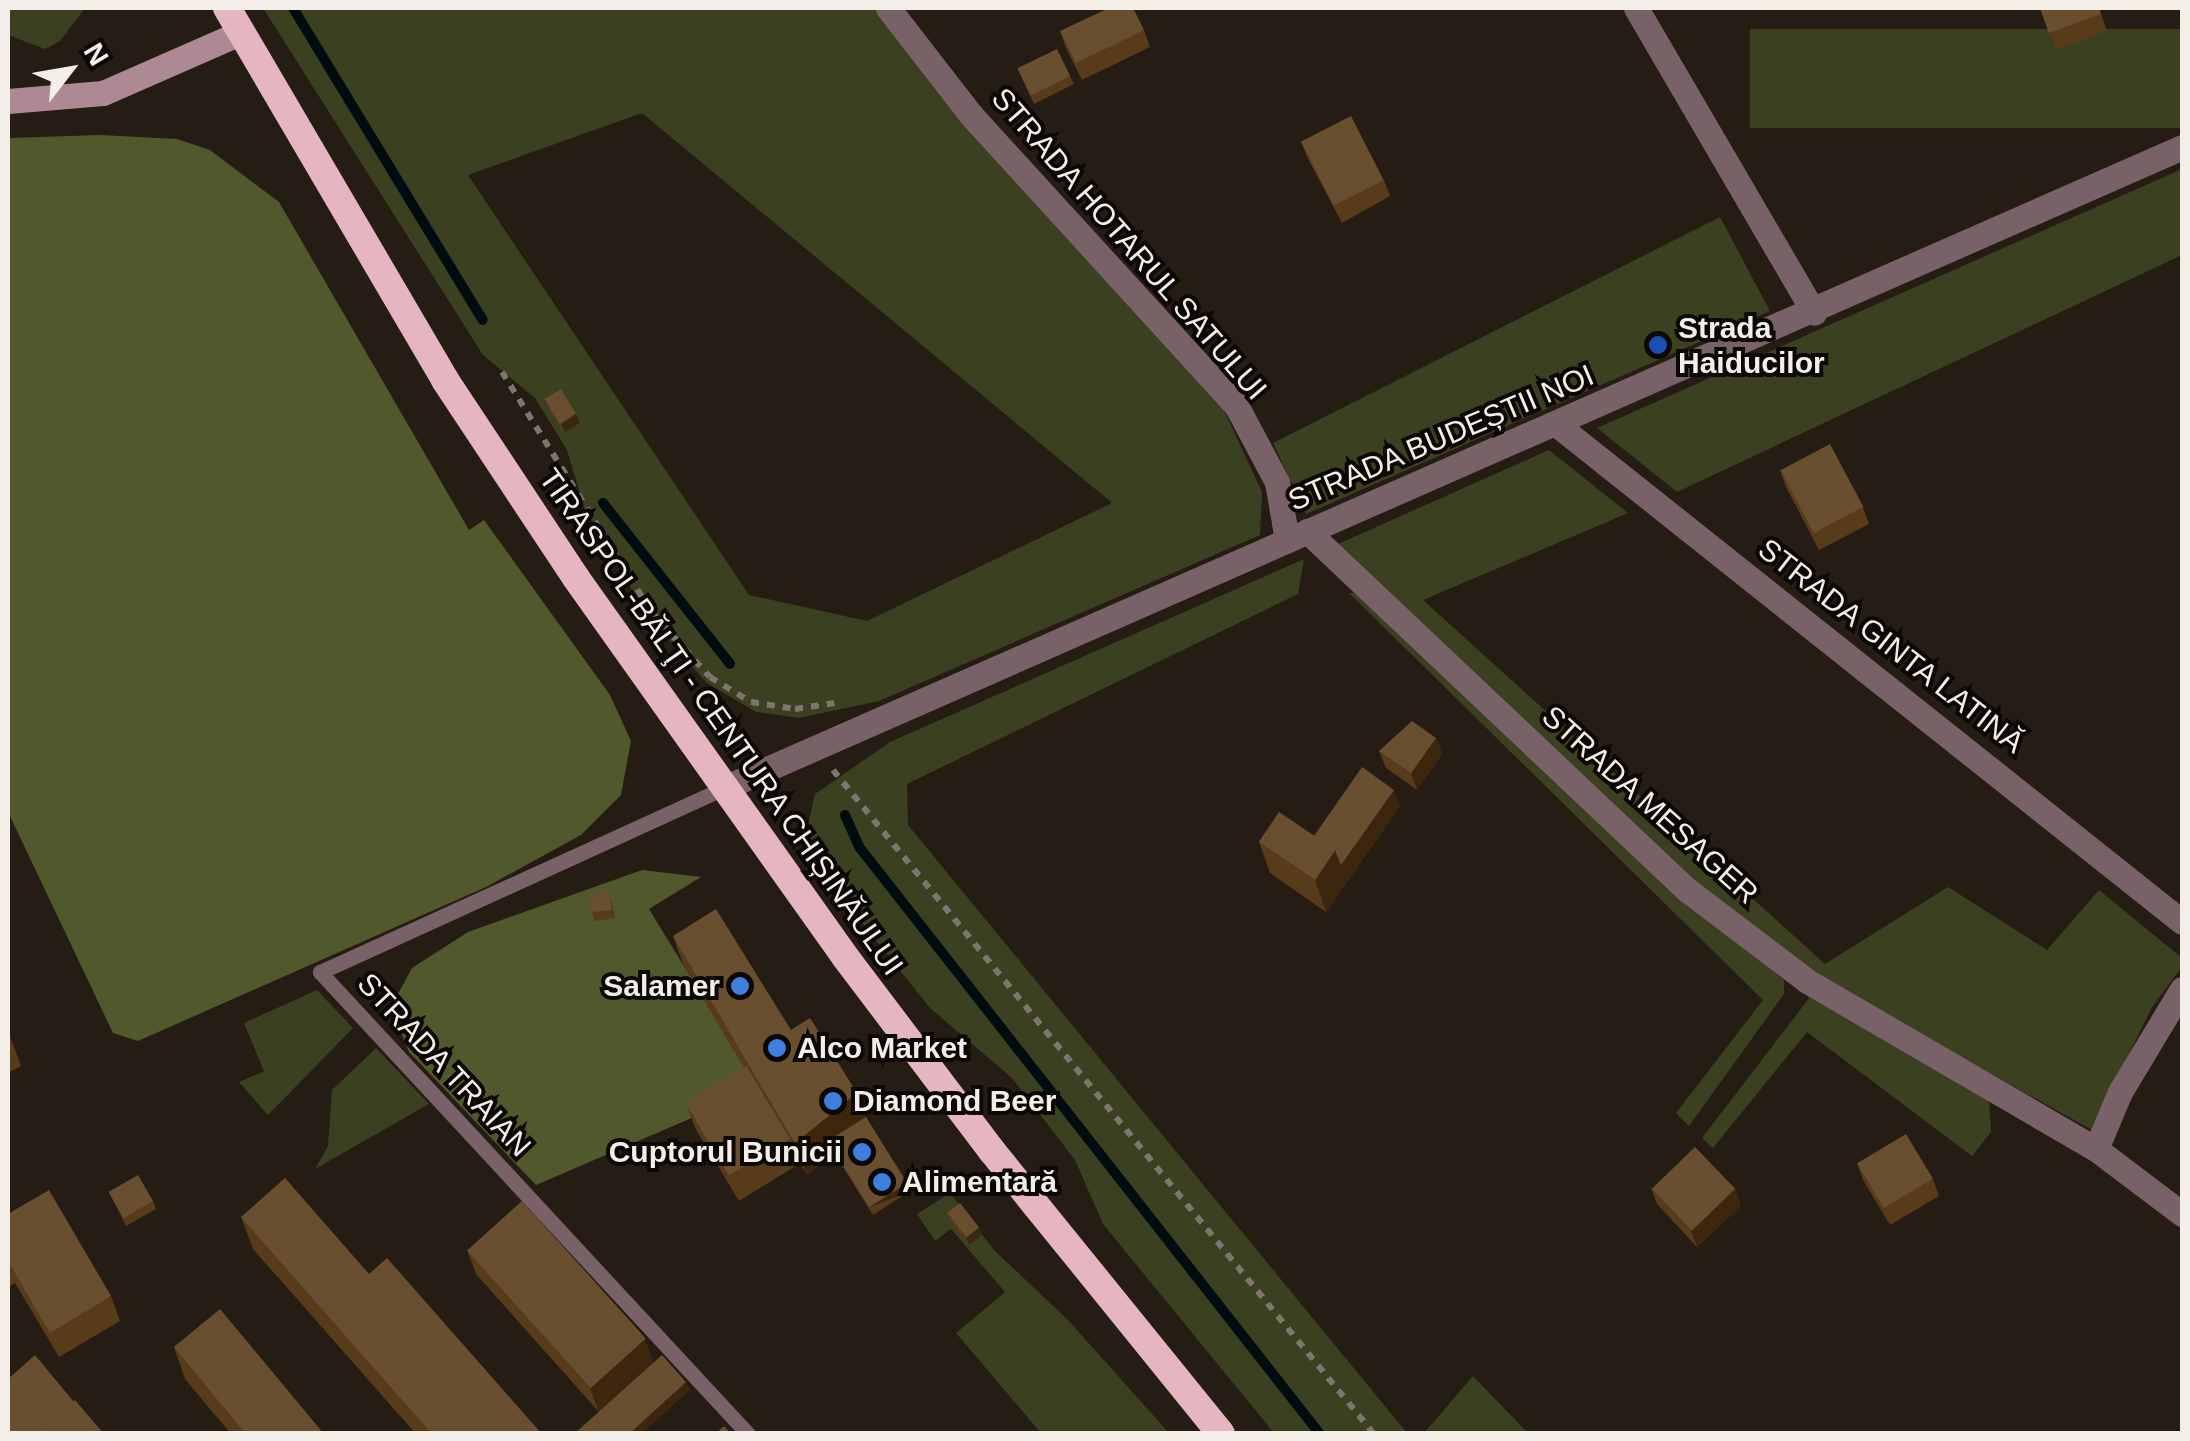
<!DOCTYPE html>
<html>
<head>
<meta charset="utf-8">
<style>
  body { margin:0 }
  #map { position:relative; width:2190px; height:1441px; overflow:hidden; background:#251c13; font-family:Arial,sans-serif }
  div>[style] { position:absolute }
  .green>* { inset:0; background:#3b4020; transform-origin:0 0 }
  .forest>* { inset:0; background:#51582c }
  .stream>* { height:10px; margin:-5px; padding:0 5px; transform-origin:5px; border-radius:5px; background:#000c0f }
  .path>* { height:6px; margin-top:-3px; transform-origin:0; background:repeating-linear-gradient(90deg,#7e766e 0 8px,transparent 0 16px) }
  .service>* { height:15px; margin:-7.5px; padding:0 7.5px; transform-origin:7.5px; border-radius:7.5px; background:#786268 }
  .minor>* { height:25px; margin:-12.5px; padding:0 12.5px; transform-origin:12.5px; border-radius:12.5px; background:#786268 }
  .tertiary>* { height:25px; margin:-12.5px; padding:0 12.5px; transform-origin:12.5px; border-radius:12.5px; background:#786268 }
  .secondary>* { height:25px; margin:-12.5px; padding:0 12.5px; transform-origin:12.5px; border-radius:12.5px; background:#ac8993 }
  .trunk>* { height:28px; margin:-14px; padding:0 14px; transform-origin:14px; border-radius:14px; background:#e6b5c2 }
  .wall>* { inset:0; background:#583c1a }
  .shaded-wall>* { inset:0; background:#3c270e; transform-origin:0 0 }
  .building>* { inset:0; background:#694f30; transform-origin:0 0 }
  .dots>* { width:28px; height:28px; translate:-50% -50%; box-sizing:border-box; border:5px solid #0b0805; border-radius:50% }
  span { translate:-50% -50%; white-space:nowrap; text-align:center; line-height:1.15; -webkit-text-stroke:8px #0b0805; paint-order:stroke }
  .street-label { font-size:30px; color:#f4eee8 }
  .poi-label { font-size:30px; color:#f4eee8; font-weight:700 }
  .left { translate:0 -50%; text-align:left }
  .right { translate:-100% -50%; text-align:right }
  .frame { position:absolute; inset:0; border:10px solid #f4eee8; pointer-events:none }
  .north { position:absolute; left:20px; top:20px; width:100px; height:100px; -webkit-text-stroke:8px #0b0805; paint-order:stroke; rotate:59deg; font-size:28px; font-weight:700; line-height:40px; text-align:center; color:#f4eee8 }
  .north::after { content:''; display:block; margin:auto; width:35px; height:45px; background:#f4eee8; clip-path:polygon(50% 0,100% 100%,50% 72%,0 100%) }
</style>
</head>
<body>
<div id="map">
  <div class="green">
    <div style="clip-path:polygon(8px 8px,85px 8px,60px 41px,45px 49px,8px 35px)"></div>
    <div style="clip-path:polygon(evenodd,263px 8px,878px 8px,1223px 408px,1262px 492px,1260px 535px,879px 701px,799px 718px,756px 712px,707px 683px,646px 614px,584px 507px,567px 450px,535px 398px,483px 355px,263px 8px,642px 113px,1111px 502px,1110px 504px,867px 621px,749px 595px,468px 175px,642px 113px)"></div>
    <div style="left:2182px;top:29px;width:99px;height:432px;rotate:90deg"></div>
    <div style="clip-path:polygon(2182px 169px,2182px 255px,1677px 492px,1597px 428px)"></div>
    <div style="clip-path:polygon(1720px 217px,1770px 311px,1306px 514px,1273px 443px)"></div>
    <div style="clip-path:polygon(1549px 450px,1628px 513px,1423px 600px,1825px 964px,1948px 887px,2047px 950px,2099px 890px,2182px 958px,2182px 967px,2152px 1007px,2092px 1130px,1816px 976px,1692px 882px,1338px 544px)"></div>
    <div style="clip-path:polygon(1304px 559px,1298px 594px,907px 784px,908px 825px,1407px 1433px,1274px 1433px,1103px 1224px,1075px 1160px,1012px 1078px,930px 1008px,834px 888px,807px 830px,815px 794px,890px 742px)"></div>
    <div style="clip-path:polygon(1359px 592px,1675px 892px,1784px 980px,1784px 994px,1689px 1126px,1676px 1113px,1763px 1000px,1349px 593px)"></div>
    <div style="clip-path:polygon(317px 990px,353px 1028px,268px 1115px,239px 1082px,264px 1071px,244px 1023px)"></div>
    <div style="clip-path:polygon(1810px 997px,1989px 1098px,1991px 1132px,1972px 1156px,1807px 1032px,1713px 1148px,1702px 1138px)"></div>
    <div style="clip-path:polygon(376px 1048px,429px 1104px,315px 1169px,328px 1146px,332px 1090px)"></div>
    <div style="clip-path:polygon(950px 1193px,994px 1250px,1069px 1321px,1169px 1433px,1041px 1433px,956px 1333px,1005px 1292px,951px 1229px,935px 1241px,917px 1214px)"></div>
    <div style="clip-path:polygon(1473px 1376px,1528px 1433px,1424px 1433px)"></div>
  </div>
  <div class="forest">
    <div style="clip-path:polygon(101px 135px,177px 139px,210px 150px,279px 202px,469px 530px,484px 520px,610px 695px,631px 741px,621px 795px,581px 835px,486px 887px,138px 1041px,113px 1033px,8px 812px,8px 138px)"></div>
    <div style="clip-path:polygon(642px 870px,701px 877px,649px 909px,759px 1089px,536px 1185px,409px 1052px,391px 1007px,412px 968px,468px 932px)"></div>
  </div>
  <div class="stream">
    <div style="left:293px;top:8px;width:365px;rotate:58.7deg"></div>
    <div style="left:603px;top:503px;width:205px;rotate:51.7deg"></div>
    <div style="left:845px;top:815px;width:36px;rotate:66deg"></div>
    <div style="left:860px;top:848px;width:745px;rotate:51.87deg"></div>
  </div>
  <div class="path">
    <div style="left:502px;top:372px;width:284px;rotate:58.1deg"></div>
    <div style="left:652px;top:613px;width:86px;rotate:47.8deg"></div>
    <div style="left:710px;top:677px;width:48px;rotate:31.4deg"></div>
    <div style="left:751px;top:702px;width:45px;rotate:9deg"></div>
    <div style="left:795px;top:709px;width:40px;rotate:-8.5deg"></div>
    <div style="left:833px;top:770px;width:856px;rotate:50.83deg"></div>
  </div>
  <div class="service">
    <div style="left:724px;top:788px;width:444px;rotate:155.5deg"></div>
    <div style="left:320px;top:972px;width:630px;rotate:47.19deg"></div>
  </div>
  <div class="minor">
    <div style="left:888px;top:8px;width:135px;rotate:52.2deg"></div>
    <div style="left:971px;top:115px;width:393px;rotate:47.6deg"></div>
    <div style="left:1236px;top:405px;width:87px;rotate:62deg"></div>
    <div style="left:1277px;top:482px;width:59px;rotate:80.2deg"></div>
    <div style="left:1636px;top:8px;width:353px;rotate:59.7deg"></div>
    <div style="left:1556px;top:424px;width:800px;rotate:38.5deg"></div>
    <div style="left:1307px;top:531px;width:521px;rotate:43.37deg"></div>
    <div style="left:1686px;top:889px;width:152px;rotate:37.2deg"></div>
    <div style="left:1807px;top:981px;width:334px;rotate:30.2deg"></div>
    <div style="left:2096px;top:1149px;width:108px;rotate:37.1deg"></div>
    <div style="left:2096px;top:1149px;width:62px;rotate:-67.2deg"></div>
    <div style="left:2120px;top:1092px;width:120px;rotate:-59deg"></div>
  </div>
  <div class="tertiary">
    <div style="left:724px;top:788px;width:1593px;rotate:-23.73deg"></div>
  </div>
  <div class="secondary">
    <div style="left:8px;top:101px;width:95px;rotate:-4.8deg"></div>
    <div style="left:103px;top:93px;width:150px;rotate:-23.7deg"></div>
  </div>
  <div class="trunk">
    <div style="left:227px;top:8px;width:431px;rotate:59.6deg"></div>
    <div style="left:445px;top:380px;width:237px;rotate:56.5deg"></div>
    <div style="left:576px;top:578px;width:466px;rotate:54.6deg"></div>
    <div style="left:846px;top:958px;width:242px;rotate:52.9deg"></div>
    <div style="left:992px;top:1151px;width:364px;rotate:51deg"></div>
  </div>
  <div class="wall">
    <div style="clip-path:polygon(2040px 8px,2099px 8px,2107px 31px,2056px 50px)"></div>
    <div style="clip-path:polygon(1144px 30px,1150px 47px,1082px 80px,1066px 48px,1060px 31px)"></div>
    <div style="clip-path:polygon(1018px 69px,1070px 76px,1074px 84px,1034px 104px)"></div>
    <div style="clip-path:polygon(1301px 142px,1384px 180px,1390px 196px,1342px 223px,1308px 159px)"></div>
    <div style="clip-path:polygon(545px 399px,576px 414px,580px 423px,565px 432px,548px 408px)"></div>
    <div style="clip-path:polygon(1780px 470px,1863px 507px,1869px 524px,1819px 550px,1786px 487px)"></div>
    <div style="clip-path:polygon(1436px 738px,1442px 754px,1417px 790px,1386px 768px,1379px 751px)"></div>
    <div style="clip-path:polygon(1400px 806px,1326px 912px,1270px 873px,1259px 842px,1314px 836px)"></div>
    <div style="clip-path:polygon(611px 898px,615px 918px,595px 921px,592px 912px)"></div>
    <div style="clip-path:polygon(673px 936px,791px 1030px,866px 1117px,910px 1191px,873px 1215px,834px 1153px,807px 1175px,798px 1160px,799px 1164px,739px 1201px,695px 1128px,686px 1104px,744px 1068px,684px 967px)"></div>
    <div style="clip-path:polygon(8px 1031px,21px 1066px,8px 1073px)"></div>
    <div style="clip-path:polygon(1857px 1163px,1933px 1179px,1939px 1196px,1890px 1225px,1863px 1180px)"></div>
    <div style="clip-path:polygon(1651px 1188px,1735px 1189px,1741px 1206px,1697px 1247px,1657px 1204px)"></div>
    <div style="clip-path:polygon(109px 1192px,153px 1201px,156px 1209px,126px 1226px)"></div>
    <div style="clip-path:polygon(948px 1213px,979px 1227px,982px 1235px,969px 1245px,951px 1222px)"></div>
    <div style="clip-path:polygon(8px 1214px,111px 1296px,120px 1321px,59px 1357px,15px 1283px,8px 1287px)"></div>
    <div style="clip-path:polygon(241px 1217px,369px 1274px,541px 1433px,416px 1434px,253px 1249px)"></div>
    <div style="clip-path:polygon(467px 1250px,653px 1363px,690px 1390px,599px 1412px,476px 1274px)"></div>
    <div style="clip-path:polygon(174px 1347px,324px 1434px,231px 1434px,185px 1379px)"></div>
  </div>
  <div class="shaded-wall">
    <div style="clip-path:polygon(576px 414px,580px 423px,565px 432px,561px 424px)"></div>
    <div style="clip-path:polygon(1436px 738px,1442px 754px,1417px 790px,1411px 773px)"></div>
    <div style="clip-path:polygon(1394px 790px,1400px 806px,1326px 912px,1315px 880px,1335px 850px)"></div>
    <div style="clip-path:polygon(857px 1093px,869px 1125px,807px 1175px,795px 1143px)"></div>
    <div style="left:907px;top:1183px;width:9px;height:44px;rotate:69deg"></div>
    <div style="clip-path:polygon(1735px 1189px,1741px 1206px,1697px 1247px,1691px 1230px)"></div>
    <div style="clip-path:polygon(979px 1227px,982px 1235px,969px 1245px,966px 1237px)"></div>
    <div style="clip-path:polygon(645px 1339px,654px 1364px,599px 1413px,590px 1388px)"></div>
    <div style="clip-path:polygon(686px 1382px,690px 1390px,641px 1434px,629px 1434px)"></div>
  </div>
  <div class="building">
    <div style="clip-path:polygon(1109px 8px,1133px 8px,1144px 30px,1076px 63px,1060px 31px)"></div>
    <div style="clip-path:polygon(2040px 8px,2099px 8px,2101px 14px,2049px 33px)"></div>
    <div style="left:1057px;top:49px;width:30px;height:44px;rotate:64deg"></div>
    <div style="left:1351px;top:116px;width:72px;height:56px;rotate:63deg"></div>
    <div style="left:561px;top:389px;width:29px;height:19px;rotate:59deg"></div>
    <div style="left:1830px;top:444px;width:71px;height:56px;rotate:62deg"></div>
    <div style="clip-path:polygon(1412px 721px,1436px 738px,1411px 773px,1379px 751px)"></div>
    <div style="clip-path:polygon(1362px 767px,1394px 790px,1341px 865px,1335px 850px,1314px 836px)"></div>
    <div style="left:1279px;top:812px;width:68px;height:36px;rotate:34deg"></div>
    <div style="clip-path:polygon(608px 889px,612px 910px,592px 912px,588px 895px)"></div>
    <div style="clip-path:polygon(716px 909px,791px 1030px,810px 1018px,857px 1093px,795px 1143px,673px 936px)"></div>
    <div style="left:746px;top:1066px;width:85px;height:71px;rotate:59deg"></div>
    <div style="left:866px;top:1117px;width:78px;height:45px;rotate:58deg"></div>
    <div style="left:1906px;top:1134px;width:52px;height:57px;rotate:59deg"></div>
    <div style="left:1695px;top:1147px;width:58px;height:60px;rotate:46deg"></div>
    <div style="left:138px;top:1175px;width:30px;height:34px;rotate:60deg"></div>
    <div style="clip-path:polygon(285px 1178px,369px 1274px,387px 1258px,541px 1433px,432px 1434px,241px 1217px)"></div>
    <div style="clip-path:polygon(49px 1190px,111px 1296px,50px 1333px,8px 1261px,8px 1214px)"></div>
    <div style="left:522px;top:1201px;width:185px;height:74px;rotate:48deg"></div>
    <div style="left:960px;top:1203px;width:31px;height:16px;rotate:52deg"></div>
    <div style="clip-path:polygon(220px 1309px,324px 1434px,246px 1434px,174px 1347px)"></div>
    <div style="clip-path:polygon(35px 1355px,74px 1402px,36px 1434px,8px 1434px,8px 1379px)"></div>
    <div style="clip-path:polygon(662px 1355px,686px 1382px,629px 1434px,574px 1434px)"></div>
    <div style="clip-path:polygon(75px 1400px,104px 1434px,36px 1434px)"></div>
    <div style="clip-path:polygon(724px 1426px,731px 1434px,715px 1434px)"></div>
  </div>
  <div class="dots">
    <div style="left:1658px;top:345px;background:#1a4fb4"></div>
    <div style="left:740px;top:986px;background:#3f7fe0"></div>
    <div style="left:777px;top:1048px;background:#3f7fe0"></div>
    <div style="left:833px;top:1101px;background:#3f7fe0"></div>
    <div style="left:862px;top:1152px;background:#3f7fe0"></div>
    <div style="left:882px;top:1182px;background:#3f7fe0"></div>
  </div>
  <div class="street-label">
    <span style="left:1129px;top:244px;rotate:49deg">STRADA HOTARUL SATULUI</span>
    <span style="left:1441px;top:438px;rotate:-23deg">STRADA BUDEȘTII NOI</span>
    <span style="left:1891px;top:646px;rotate:38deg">STRADA GINTA LATINĂ</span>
    <span style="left:721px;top:722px;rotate:55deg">TIRASPOL-BĂLŢI - CENTURA CHIȘINĂULUI</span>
    <span style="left:1650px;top:805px;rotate:42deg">STRADA MESAGER</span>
    <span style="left:444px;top:1065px;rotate:47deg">STRADA TRAIAN</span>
  </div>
  <div class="poi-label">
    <span class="left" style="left:1678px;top:345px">Strada<br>Haiducilor</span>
    <span class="right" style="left:720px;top:986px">Salamer</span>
    <span class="left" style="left:797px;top:1048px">Alco Market</span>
    <span class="left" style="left:853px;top:1101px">Diamond Beer</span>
    <span class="right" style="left:842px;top:1152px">Cuptorul Bunicii</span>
    <span class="left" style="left:902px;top:1182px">Alimentară</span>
  </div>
  <div class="frame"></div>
  <div class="north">N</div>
</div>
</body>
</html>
